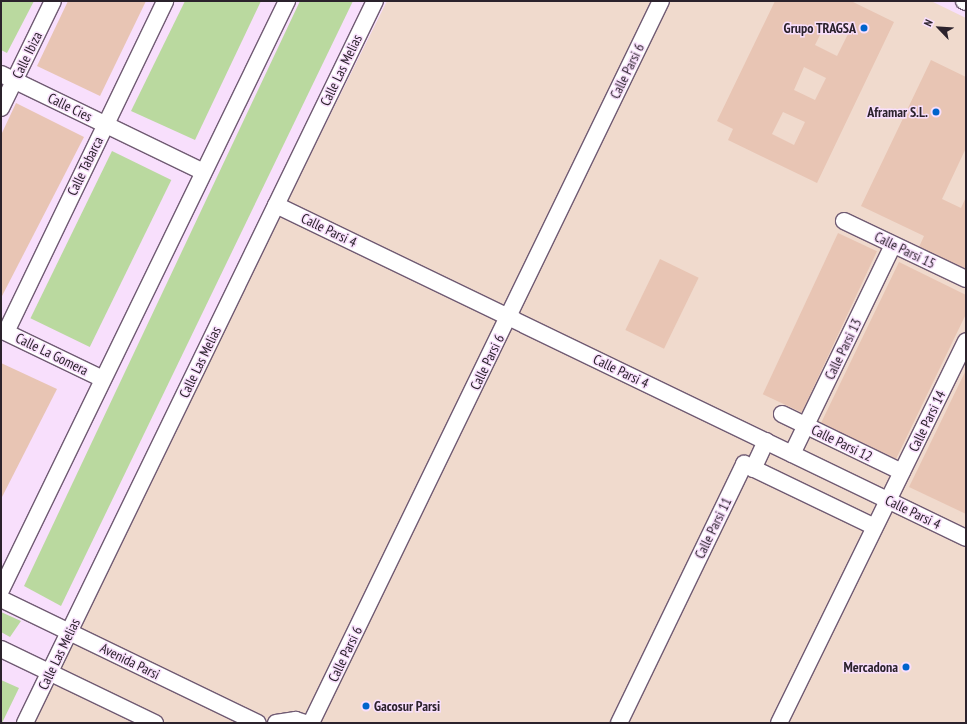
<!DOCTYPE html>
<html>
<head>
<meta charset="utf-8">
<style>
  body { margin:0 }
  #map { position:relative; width:967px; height:724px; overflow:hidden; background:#f8dffc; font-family:"PT Sans Narrow",sans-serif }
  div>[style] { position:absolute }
  .industrial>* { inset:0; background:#f0dacd }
  .green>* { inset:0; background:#bad99f; transform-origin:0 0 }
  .building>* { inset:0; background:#e8c5b4; transform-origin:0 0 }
  .roads { filter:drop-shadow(1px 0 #705b73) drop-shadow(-1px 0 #705b73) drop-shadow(0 1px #705b73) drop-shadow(0 -1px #705b73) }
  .minor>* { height:16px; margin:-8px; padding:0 8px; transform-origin:8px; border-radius:8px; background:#fff }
  .dots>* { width:11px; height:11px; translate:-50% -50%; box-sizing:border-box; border:2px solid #f8dffc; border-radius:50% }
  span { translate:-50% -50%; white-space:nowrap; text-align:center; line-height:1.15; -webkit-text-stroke:3px #f8dffc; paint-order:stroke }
  .poi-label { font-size:14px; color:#2b222c; font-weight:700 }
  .right { translate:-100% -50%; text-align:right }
  .left { translate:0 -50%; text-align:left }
  .street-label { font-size:14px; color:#2b222c }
  .frame { position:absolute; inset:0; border:2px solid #2b222c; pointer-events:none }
  .north { position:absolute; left:919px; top:8px; width:40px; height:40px; -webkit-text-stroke:3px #f8dffc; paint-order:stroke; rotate:295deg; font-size:11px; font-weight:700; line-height:16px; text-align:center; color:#2b222c }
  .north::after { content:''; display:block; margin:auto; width:14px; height:18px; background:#2b222c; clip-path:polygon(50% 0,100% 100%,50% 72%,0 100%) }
</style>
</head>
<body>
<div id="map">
  <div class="industrial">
    <div style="clip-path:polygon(387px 1px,931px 1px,966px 18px,965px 723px,27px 723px)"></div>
  </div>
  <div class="green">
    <div style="clip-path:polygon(1px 1px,34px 1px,7px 53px,1px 50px)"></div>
    <div style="clip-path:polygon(185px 1px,261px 1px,195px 140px,131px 111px)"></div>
    <div style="clip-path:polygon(300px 1px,353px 1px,61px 606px,24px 586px)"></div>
    <div style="left:112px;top:151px;width:66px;height:186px;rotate:26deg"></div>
    <div style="clip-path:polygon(1px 612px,21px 621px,10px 637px,1px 632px)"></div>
    <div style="clip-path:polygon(1px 680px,19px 688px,2px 723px,1px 723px)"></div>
  </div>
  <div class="building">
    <div style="clip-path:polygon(68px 1px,146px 1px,100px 96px,37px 66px)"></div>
    <div style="clip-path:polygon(evenodd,775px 1px,851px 1px,894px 22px,817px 183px,728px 140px,733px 129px,717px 121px,775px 1px,826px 23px,848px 34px,837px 56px,815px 45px,826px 23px,775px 1px,804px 67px,826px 78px,815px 100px,794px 90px,804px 67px,775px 1px,783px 112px,805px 122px,794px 145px,772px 134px,783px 112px)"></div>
    <div style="clip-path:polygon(931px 60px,966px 77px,966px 148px,942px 199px,961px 208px,966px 197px,966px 270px,919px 247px,924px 236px,861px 206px)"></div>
    <div style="clip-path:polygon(16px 103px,84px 137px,1px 298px,1px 135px)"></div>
    <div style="left:838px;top:233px;width:43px;height:178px;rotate:25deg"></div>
    <div style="left:660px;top:259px;width:43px;height:79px;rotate:26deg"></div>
    <div style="clip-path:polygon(899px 262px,966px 295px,966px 314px,896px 459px,821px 423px)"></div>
    <div style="clip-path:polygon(1px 363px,57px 389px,1px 499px)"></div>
    <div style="clip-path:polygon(966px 370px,966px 514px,909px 487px)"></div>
  </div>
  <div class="roads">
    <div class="minor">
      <div style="left:964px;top:1px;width:2px;rotate:27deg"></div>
      <div style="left:1px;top:74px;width:225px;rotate:25.8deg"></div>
      <div style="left:1px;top:108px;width:119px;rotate:-64.1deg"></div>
      <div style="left:276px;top:205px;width:766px;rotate:25.76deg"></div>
      <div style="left:844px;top:221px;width:135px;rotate:25.4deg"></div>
      <div style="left:1px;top:330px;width:113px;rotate:25.7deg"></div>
      <div style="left:6px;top:332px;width:367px;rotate:-64.3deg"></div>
      <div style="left:782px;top:414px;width:133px;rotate:25.8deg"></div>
      <div style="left:792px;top:454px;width:232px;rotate:-64.2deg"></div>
      <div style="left:753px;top:469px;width:31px;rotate:-65deg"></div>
      <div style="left:1px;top:590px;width:655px;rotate:-64.1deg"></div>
      <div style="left:1px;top:599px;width:285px;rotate:25.8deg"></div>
      <div style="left:1px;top:649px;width:171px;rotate:25.7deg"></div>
      <div style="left:25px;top:723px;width:802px;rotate:-64.14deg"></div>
      <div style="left:276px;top:723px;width:20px;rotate:-9deg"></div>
      <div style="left:296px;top:720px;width:9px;rotate:18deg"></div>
      <div style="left:311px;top:723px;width:802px;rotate:-64.14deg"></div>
      <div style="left:619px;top:723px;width:288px;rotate:-64.2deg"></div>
      <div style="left:744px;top:464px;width:145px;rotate:25.7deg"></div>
      <div style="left:779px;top:723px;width:425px;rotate:-63.9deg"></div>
    </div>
  </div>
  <div class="dots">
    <div style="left:864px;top:28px;background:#0064cc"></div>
    <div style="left:936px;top:112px;background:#0064cc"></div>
    <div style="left:906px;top:667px;background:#0064cc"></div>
    <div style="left:366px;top:706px;background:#0064cc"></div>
  </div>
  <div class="poi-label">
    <span class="right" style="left:856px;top:28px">Grupo TRAGSA</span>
    <span class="right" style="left:928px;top:112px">Aframar S.L.</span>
    <span class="right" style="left:898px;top:667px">Mercadona</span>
    <span class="left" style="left:374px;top:706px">Gacosur Parsi</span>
  </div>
  <div class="street-label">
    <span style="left:27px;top:55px;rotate:-64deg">Calle Ibiza</span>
    <span style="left:341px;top:70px;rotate:-64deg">Calle Las Melias</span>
    <span style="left:627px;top:71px;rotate:-64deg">Calle Parsi 6</span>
    <span style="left:70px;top:107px;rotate:26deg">Calle Cies</span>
    <span style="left:85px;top:166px;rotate:-64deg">Calle Tabarca</span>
    <span style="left:329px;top:230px;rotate:26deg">Calle Parsi 4</span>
    <span style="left:905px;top:250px;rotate:26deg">Calle Parsi 15</span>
    <span style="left:843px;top:349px;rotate:-64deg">Calle Parsi 13</span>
    <span style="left:52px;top:354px;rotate:26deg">Calle La Gomera</span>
    <span style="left:200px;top:362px;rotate:-64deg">Calle Las Melias</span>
    <span style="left:487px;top:362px;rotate:-64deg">Calle Parsi 6</span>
    <span style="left:621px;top:371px;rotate:26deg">Calle Parsi 4</span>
    <span style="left:927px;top:421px;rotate:-64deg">Calle Parsi 14</span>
    <span style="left:842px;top:443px;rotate:26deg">Calle Parsi 12</span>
    <span style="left:913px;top:512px;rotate:26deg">Calle Parsi 4</span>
    <span style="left:713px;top:528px;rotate:-64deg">Calle Parsi 11</span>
    <span style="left:59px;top:654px;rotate:-64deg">Calle Las Melias</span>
    <span style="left:345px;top:654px;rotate:-64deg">Calle Parsi 6</span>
    <span style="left:130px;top:661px;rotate:26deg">Avenida Parsi</span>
  </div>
  <div class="frame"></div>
  <div class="north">N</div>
</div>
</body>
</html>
